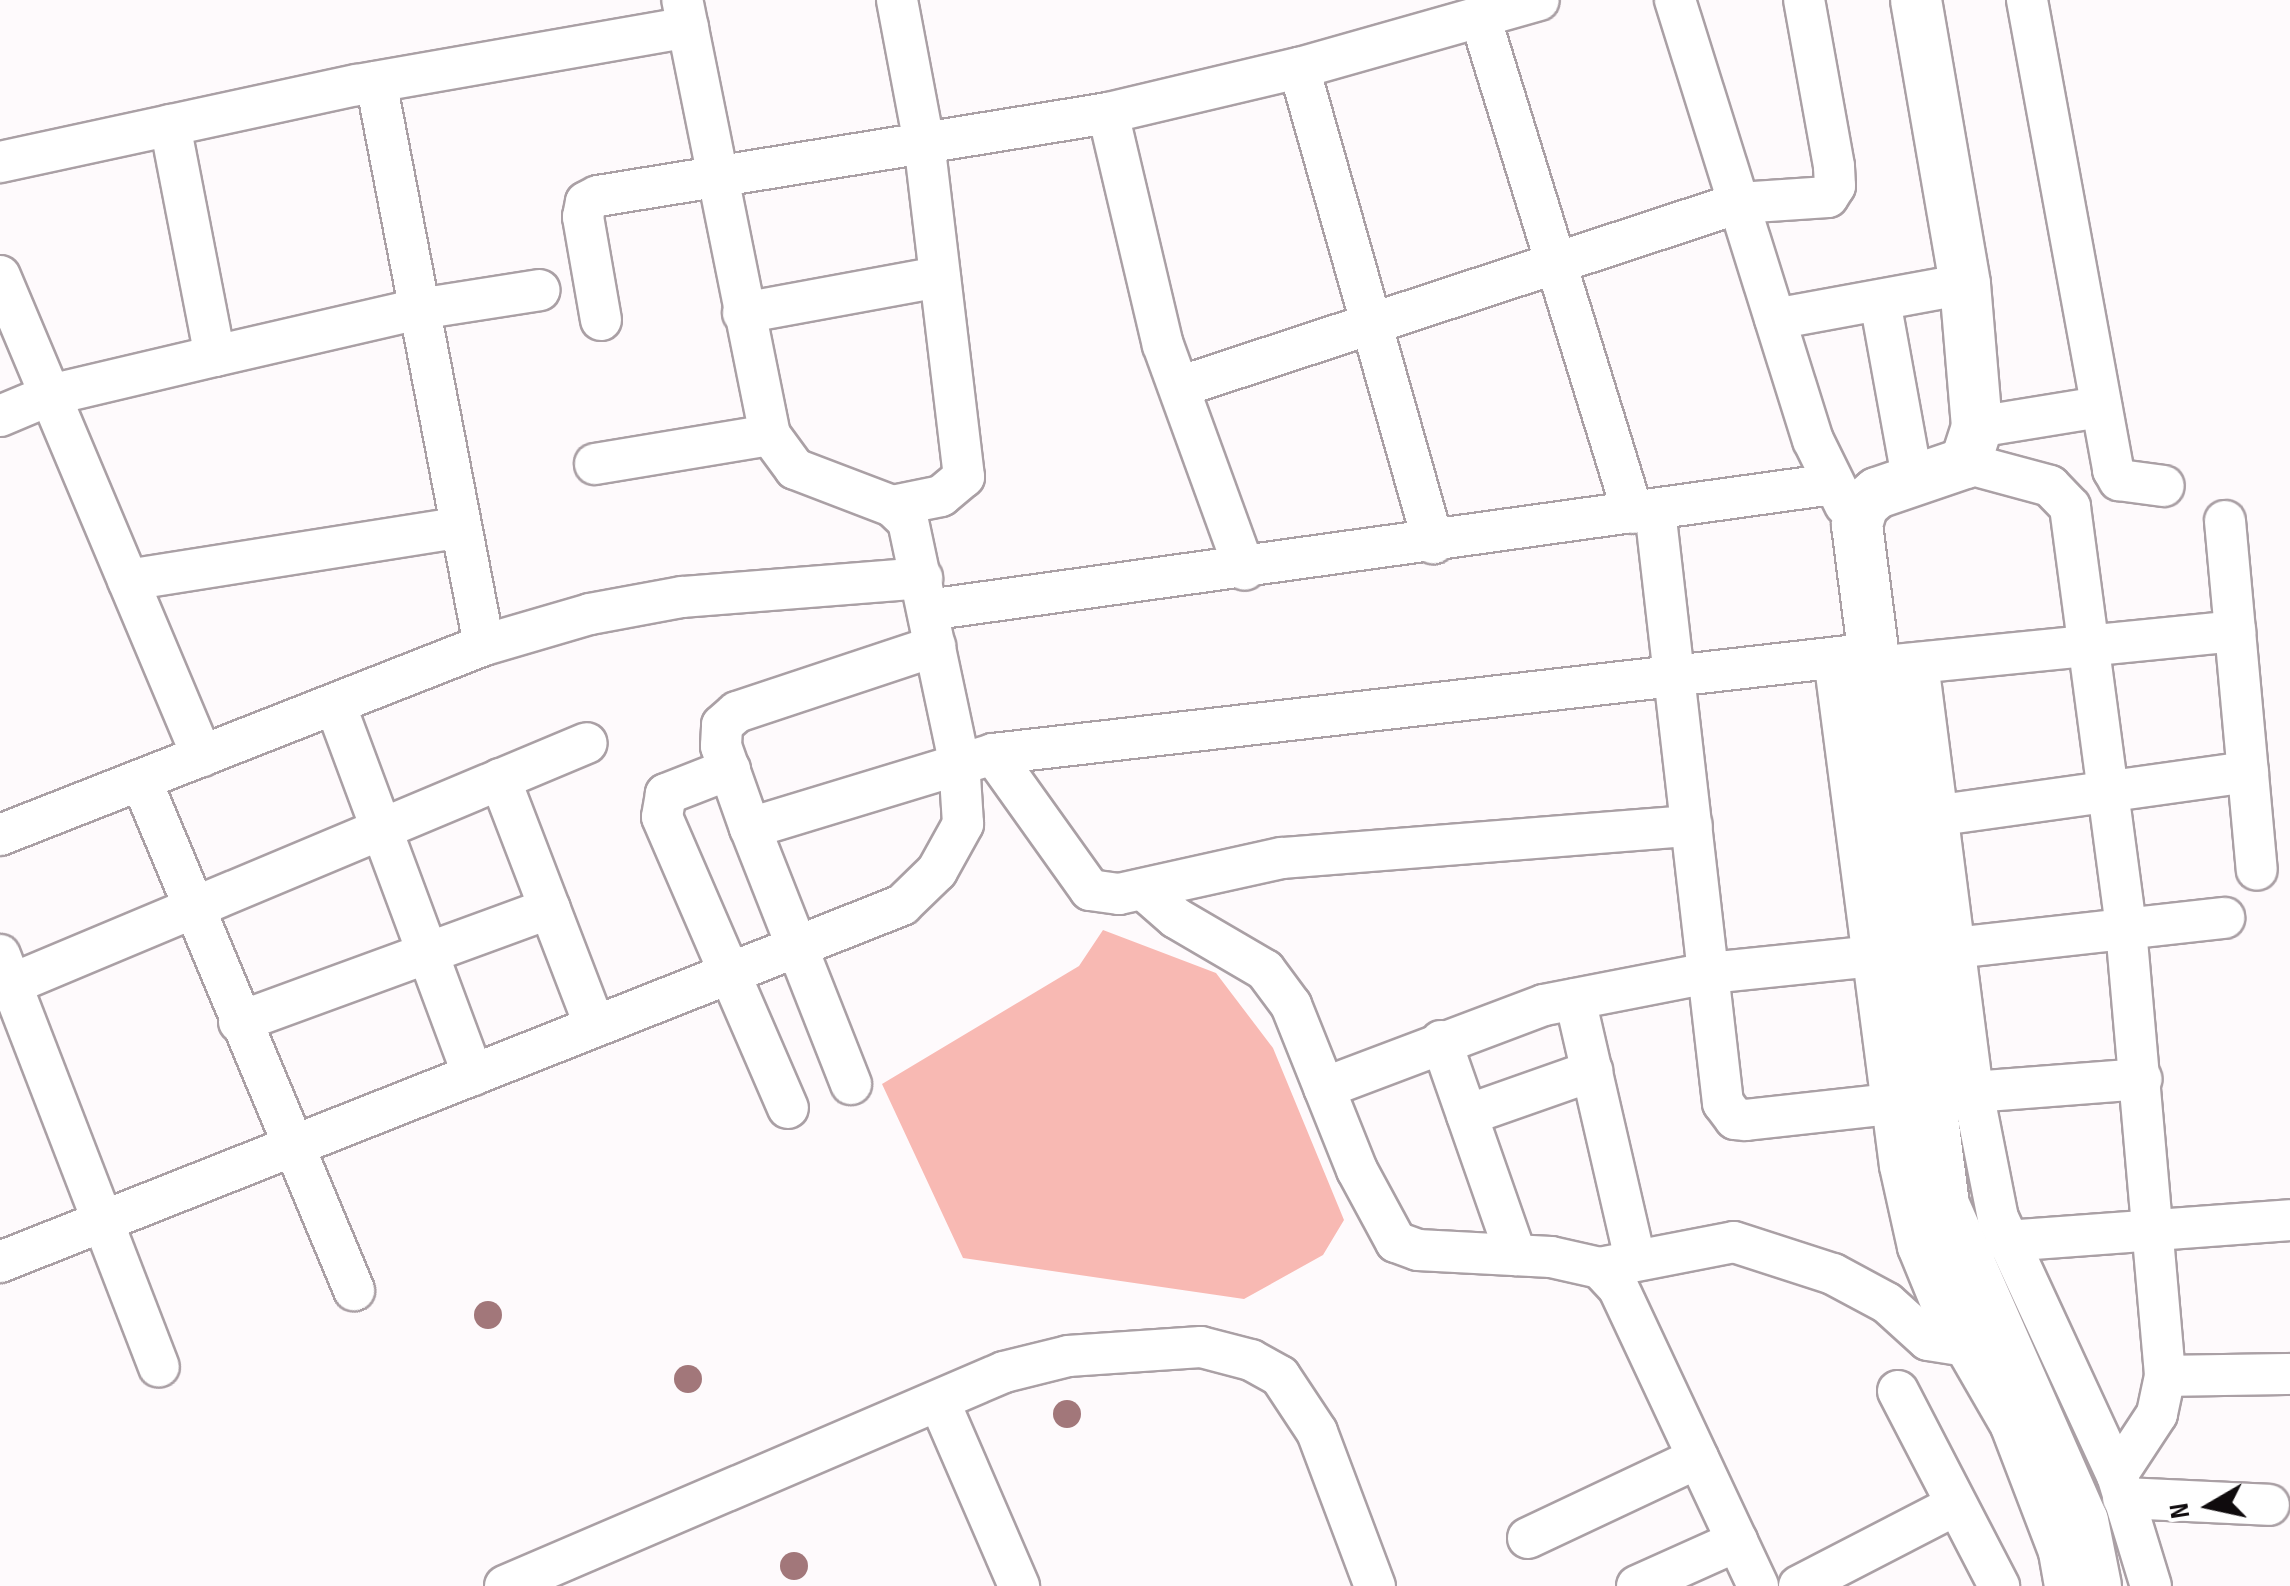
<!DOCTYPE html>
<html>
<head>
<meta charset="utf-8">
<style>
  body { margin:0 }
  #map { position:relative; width:2290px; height:1586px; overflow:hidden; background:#fefafc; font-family:"Sofia Sans Condensed",sans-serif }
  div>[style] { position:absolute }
  .green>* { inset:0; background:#f8b9b3 }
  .roads { filter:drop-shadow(2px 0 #aaa0a5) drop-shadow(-2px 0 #aaa0a5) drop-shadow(0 2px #aaa0a5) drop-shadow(0 -2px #aaa0a5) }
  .minor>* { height:40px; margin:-20px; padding:0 20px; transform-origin:20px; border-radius:20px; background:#fff }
  .tertiary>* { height:50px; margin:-25px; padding:0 25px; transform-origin:25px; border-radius:25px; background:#fff }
  .trees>* { width:28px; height:28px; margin:-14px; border-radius:50%; background:#a2777a }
  span { translate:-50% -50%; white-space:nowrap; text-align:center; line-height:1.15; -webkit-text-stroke:8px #fff; paint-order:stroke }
  .north { position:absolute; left:2160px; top:1456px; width:100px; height:100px; -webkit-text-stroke:8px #fff; paint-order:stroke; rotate:261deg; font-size:28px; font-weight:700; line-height:40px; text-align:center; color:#0f0b0d }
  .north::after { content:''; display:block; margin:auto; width:35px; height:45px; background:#0f0b0d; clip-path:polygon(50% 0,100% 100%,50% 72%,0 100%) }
</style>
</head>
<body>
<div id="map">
  <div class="green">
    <div style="clip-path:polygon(1103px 930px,1216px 973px,1273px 1048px,1344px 1220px,1323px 1255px,1244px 1299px,963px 1258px,882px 1084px,1079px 966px)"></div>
  </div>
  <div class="roads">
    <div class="minor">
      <div style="left:1675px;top:0;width:461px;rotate:72.6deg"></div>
      <div style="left:1813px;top:440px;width:72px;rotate:63.8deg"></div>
      <div style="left:2027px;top:0;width:478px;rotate:79.6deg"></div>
      <div style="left:2113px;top:470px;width:12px;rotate:59deg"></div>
      <div style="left:2119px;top:480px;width:45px;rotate:7.6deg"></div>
      <div style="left:1480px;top:17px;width:519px;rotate:72.86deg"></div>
      <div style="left:1299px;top:68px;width:494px;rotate:74.2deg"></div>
      <div style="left:376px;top:82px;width:573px;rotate:79.14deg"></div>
      <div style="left:1108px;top:113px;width:238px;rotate:76.7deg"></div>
      <div style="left:1163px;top:345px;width:239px;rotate:70deg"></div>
      <div style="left:170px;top:125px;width:235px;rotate:79deg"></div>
      <div style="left:0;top:162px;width:365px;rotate:-12.2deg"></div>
      <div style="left:357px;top:85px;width:336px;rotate:-9.9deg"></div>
      <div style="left:0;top:276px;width:521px;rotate:67.18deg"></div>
      <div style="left:1880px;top:301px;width:184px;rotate:79.7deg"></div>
      <div style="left:743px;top:313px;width:200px;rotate:-10.4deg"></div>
      <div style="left:1775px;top:319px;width:193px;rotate:-10.4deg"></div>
      <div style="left:601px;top:320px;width:105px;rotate:-99.9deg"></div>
      <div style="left:583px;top:217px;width:15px;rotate:-79deg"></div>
      <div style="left:586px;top:202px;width:13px;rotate:-27deg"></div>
      <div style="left:598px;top:196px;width:517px;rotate:-9.24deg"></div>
      <div style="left:1108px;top:113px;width:196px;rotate:-13.3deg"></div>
      <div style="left:1299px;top:68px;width:249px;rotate:-15.8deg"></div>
      <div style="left:1179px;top:387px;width:589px;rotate:-18.19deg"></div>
      <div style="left:1739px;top:203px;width:89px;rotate:-3.9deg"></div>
      <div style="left:1828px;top:197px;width:13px;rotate:-58deg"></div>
      <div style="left:1835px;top:186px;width:20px;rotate:-93deg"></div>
      <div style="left:1834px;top:166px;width:169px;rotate:-100.2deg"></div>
      <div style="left:0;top:416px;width:54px;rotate:-22.8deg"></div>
      <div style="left:50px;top:395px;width:170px;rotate:-13.3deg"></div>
      <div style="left:215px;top:356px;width:209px;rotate:-13deg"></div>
      <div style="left:419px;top:309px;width:122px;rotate:-8.9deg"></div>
      <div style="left:1977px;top:427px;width:126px;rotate:-9.2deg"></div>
      <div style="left:1965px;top:463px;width:88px;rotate:15.1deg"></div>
      <div style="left:2050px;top:486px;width:29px;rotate:46deg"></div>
      <div style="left:2070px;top:507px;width:426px;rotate:82.4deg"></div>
      <div style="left:2126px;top:929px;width:449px;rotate:85deg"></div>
      <div style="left:2165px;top:1376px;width:39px;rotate:102deg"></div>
      <div style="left:2157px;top:1414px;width:73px;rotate:123.3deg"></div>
      <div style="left:595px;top:464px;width:177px;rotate:-9.4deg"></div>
      <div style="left:892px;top:506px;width:50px;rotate:-11.5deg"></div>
      <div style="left:941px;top:496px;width:30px;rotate:-40deg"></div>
      <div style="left:964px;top:477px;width:336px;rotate:-96.8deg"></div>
      <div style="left:924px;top:143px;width:146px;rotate:-100.7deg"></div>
      <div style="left:1655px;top:510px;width:597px;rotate:83.46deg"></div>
      <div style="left:1723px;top:1103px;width:20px;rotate:53deg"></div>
      <div style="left:1735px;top:1119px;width:11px;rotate:5deg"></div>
      <div style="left:1746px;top:1120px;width:147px;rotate:-6.3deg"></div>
      <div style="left:2225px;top:521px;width:350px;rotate:84.8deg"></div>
      <div style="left:128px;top:580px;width:337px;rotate:-9deg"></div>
      <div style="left:928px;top:610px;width:914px;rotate:-7.93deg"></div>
      <div style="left:1834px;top:658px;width:512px;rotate:82.6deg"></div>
      <div style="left:1900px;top:1166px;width:83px;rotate:77.5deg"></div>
      <div style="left:1918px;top:1247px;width:66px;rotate:67.7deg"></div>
      <div style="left:1943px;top:1308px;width:136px;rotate:60deg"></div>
      <div style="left:2011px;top:1426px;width:135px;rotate:69.1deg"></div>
      <div style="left:2059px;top:1552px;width:35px;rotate:80deg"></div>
      <div style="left:1918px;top:663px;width:433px;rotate:82.7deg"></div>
      <div style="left:1973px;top:1092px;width:128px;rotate:78.8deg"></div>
      <div style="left:1998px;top:1218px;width:283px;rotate:65.2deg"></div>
      <div style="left:2117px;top:1475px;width:116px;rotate:73deg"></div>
      <div style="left:1895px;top:665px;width:342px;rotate:-5.7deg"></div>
      <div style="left:335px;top:704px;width:396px;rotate:69.6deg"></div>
      <div style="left:993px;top:754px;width:167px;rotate:54.5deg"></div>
      <div style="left:1090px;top:890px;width:29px;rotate:8deg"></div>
      <div style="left:1119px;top:894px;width:167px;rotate:-12.5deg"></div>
      <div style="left:1282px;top:858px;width:411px;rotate:-4.5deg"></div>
      <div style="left:730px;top:769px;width:69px;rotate:158.7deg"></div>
      <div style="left:666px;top:794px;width:23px;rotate:100deg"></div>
      <div style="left:662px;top:817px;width:317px;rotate:66.6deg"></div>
      <div style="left:500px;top:779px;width:265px;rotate:69deg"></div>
      <div style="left:141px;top:780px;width:553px;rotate:67.33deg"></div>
      <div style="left:1941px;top:815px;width:310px;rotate:-8deg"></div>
      <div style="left:750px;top:828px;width:254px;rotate:-16.9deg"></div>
      <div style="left:993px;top:754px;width:887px;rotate:-6.54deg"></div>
      <div style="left:0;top:835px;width:520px;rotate:-21.43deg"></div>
      <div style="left:484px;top:645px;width:110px;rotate:-16.3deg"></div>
      <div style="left:590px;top:614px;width:94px;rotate:-10.5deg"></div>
      <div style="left:682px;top:597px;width:241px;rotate:-4.5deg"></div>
      <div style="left:1145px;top:891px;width:41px;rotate:41.1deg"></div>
      <div style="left:1176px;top:918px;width:103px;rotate:30.3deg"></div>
      <div style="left:1265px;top:970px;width:44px;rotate:53.4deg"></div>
      <div style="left:1291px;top:1005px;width:178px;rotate:68.2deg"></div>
      <div style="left:1357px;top:1170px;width:82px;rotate:61.6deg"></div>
      <div style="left:1396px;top:1242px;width:23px;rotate:20deg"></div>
      <div style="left:1418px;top:1250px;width:133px;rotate:3deg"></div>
      <div style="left:1551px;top:1257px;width:50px;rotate:12.7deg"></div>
      <div style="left:1600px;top:1268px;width:26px;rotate:47deg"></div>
      <div style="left:1618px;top:1287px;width:330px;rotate:64.9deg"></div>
      <div style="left:1955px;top:948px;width:271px;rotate:-6.4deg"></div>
      <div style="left:0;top:955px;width:441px;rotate:68.9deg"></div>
      <div style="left:0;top:989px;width:636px;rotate:-22.74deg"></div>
      <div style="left:1575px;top:999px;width:267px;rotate:77deg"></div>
      <div style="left:239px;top:1022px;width:331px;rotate:-20.1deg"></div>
      <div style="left:1441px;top:1041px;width:227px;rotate:70.7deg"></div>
      <div style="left:851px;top:1084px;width:275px;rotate:-111.5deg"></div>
      <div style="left:750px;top:828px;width:87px;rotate:-109.5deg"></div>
      <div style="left:721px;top:746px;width:21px;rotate:-87deg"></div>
      <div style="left:722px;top:725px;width:20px;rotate:-41deg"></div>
      <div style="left:737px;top:712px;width:209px;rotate:-18.4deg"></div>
      <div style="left:1324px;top:1088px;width:235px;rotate:-20.7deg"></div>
      <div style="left:1544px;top:1005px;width:168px;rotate:-11deg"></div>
      <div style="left:1709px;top:973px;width:165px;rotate:-5.9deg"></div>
      <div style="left:1973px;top:1092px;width:169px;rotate:-4.4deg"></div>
      <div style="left:1467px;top:1115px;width:133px;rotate:-19.4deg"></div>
      <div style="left:2006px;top:1241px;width:285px;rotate:-4.2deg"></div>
      <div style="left:0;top:1262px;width:970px;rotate:-21.59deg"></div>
      <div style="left:902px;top:905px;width:49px;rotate:-44.2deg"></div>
      <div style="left:937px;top:871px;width:54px;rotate:-61deg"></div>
      <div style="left:963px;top:824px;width:63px;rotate:-93.6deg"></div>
      <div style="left:959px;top:761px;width:245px;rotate:-102deg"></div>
      <div style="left:908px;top:521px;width:22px;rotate:-137deg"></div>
      <div style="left:892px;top:506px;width:104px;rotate:-159.1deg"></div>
      <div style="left:795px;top:469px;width:42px;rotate:-126.3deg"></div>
      <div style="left:770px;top:435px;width:444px;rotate:-101.4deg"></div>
      <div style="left:1600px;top:1268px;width:136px;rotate:-11deg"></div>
      <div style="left:1734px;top:1242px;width:104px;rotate:17.9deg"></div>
      <div style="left:1833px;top:1274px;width:61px;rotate:28.2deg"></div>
      <div style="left:1887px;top:1303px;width:55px;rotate:42.1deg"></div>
      <div style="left:1928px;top:1340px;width:37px;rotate:9deg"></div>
      <div style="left:2165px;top:1376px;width:125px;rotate:-0.9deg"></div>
      <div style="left:1898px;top:1391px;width:220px;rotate:62.6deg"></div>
      <div style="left:939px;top:1401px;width:202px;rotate:66.6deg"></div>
      <div style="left:2123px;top:1498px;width:146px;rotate:2.7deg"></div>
      <div style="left:1528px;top:1538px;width:188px;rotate:-25.2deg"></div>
      <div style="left:505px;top:1586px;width:543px;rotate:-23.21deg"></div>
      <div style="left:1004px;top:1372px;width:66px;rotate:-14deg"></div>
      <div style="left:1068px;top:1356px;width:133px;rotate:-3.9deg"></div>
      <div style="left:1201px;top:1347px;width:52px;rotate:14.6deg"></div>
      <div style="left:1251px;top:1360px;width:33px;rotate:29deg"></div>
      <div style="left:1280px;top:1376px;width:67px;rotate:56.5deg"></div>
      <div style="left:1317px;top:1432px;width:165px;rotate:69.4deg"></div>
      <div style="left:1637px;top:1586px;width:110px;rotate:-24.2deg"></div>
      <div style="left:1799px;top:1586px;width:177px;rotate:-27.3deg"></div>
    </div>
    <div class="tertiary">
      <div style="left:1916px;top:0;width:288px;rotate:80.2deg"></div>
      <div style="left:1965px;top:284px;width:144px;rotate:85.2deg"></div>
      <div style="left:1977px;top:427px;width:38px;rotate:108deg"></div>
      <div style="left:1965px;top:463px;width:93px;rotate:161.2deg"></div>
      <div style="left:1877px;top:493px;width:18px;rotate:139deg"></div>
      <div style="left:1863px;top:505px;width:21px;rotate:107deg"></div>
      <div style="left:1857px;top:525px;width:686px;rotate:82.71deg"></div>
      <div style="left:1944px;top:1205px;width:345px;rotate:66.3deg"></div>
      <div style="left:2083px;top:1521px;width:66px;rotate:78.7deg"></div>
    </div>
  </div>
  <div class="trees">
    <div style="left:488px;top:1315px"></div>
    <div style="left:688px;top:1379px"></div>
    <div style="left:1067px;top:1414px"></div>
    <div style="left:794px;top:1566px"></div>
  </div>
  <div class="north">N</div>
</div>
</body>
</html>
